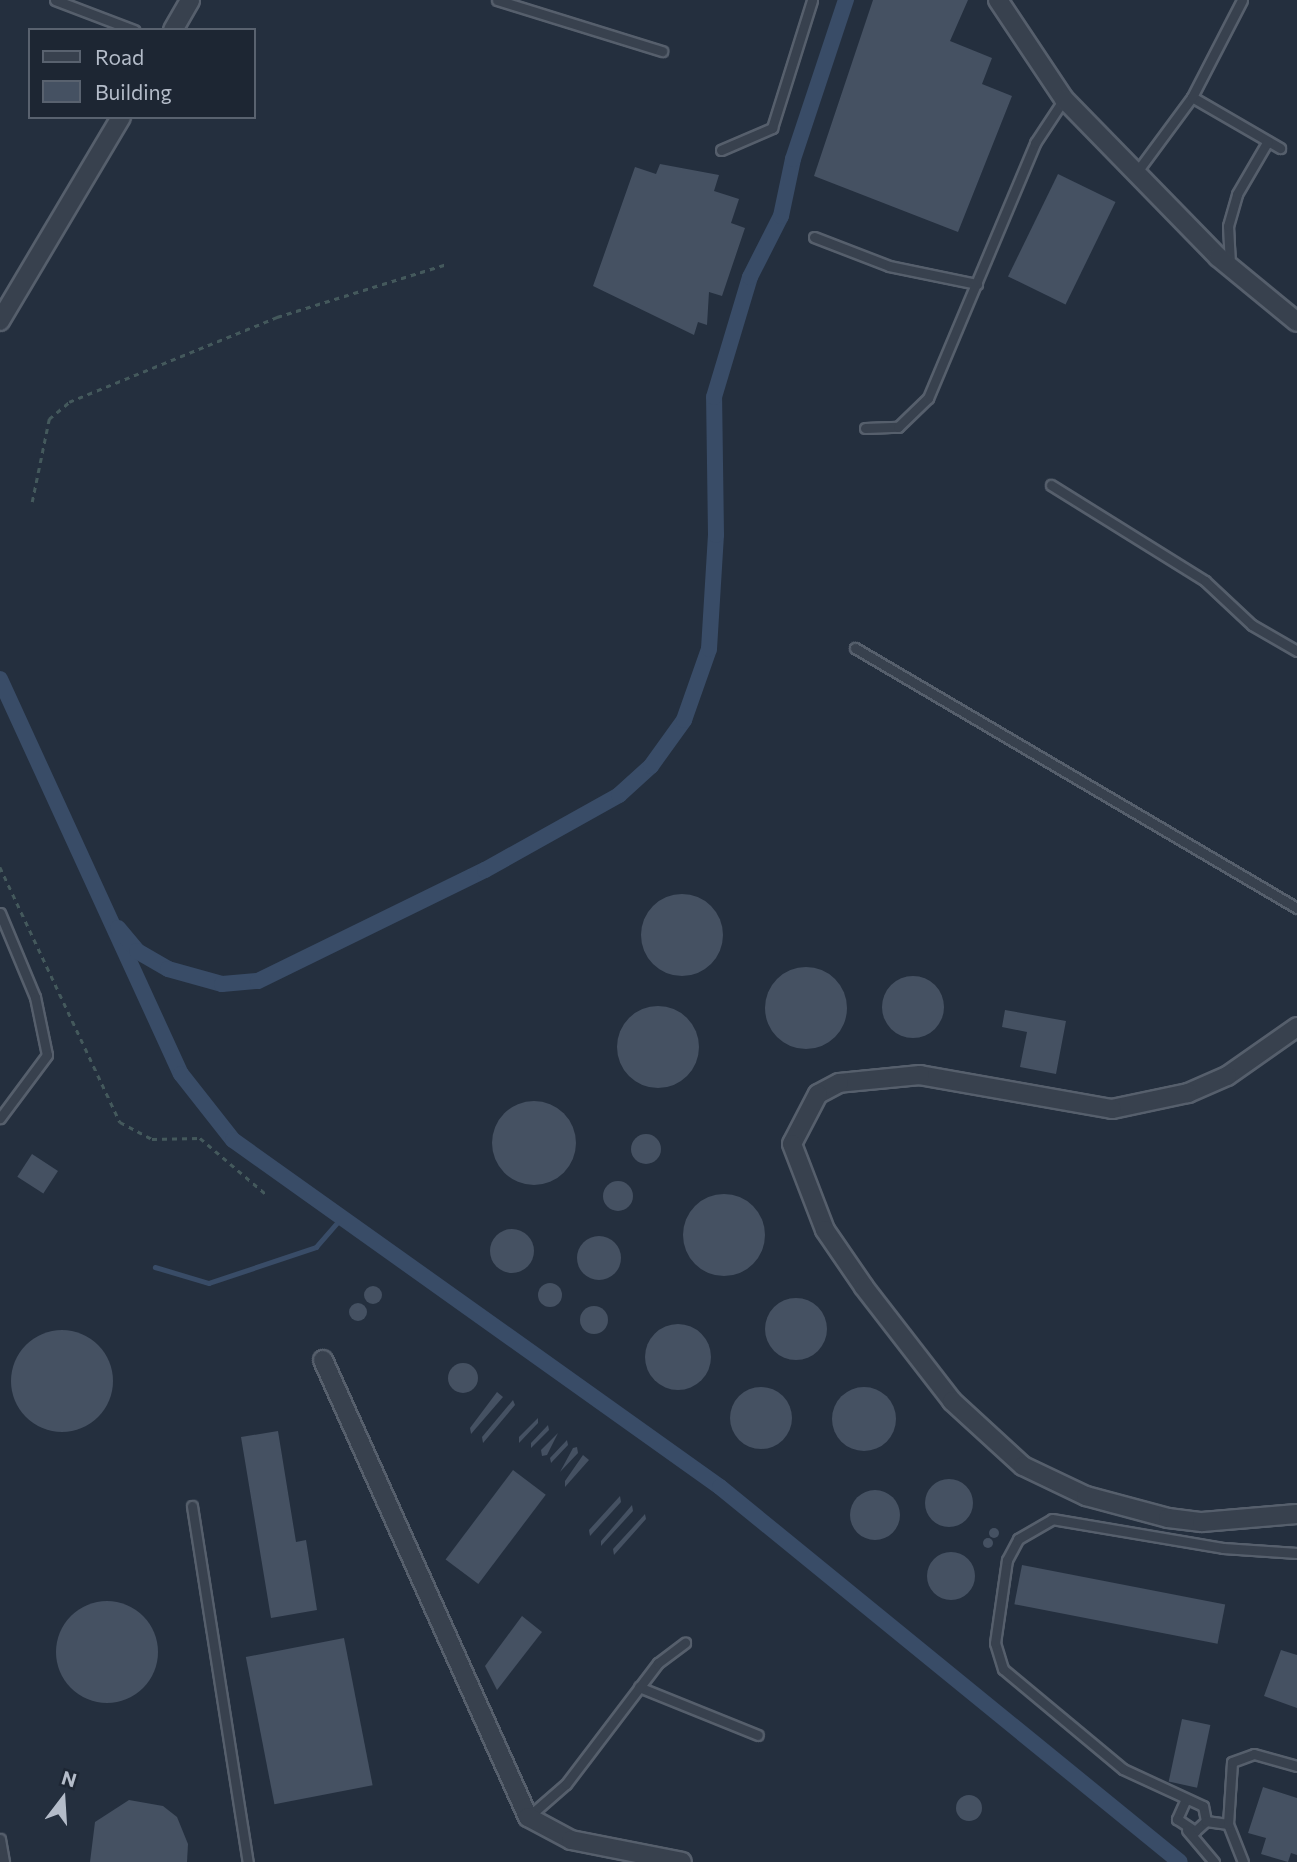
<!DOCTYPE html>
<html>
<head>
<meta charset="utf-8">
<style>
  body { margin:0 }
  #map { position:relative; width:1297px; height:1862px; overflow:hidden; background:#242f3e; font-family:Commissioner,sans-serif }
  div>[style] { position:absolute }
  .stream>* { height:4.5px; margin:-2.25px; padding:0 2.25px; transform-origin:2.25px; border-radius:2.25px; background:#394c67 }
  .canal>* { height:16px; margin:-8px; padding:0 8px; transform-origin:8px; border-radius:8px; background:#394c67 }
  .building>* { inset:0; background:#455162; transform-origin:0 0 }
  .round { border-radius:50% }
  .path>* { height:2.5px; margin-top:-1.25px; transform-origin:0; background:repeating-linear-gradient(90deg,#44595c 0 5px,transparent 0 10px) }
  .roads { filter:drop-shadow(2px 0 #565f6c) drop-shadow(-2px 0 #565f6c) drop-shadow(0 2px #565f6c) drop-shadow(0 -2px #565f6c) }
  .lane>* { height:9px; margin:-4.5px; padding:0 4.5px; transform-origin:4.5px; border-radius:4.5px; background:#38414e }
  .street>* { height:18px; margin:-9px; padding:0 9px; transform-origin:9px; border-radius:9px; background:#38414e }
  span { translate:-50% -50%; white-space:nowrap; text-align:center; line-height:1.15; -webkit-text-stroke:7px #1d2633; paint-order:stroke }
  .legend { position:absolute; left:28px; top:28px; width:228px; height:91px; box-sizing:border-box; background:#1d2633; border:2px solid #59626f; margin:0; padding:9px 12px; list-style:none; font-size:21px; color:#b4bcc9 }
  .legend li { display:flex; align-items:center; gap:14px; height:35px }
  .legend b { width:35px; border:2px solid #59626f }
  .north { position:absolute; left:28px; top:1764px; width:70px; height:70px; -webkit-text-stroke:5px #1d2633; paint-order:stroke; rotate:17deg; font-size:19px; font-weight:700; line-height:28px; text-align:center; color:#b4bcc9 }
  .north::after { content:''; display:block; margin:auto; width:24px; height:32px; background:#b4bcc9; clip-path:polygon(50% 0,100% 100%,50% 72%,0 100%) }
</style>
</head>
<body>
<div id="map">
  <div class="stream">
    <div style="left:155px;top:1267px;width:56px;rotate:16.5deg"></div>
    <div style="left:209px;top:1283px;width:113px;rotate:-18.6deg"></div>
    <div style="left:316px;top:1247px;width:37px;rotate:-49deg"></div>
  </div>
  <div class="canal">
    <div style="left:0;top:679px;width:434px;rotate:65.4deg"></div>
    <div style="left:181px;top:1074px;width:84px;rotate:51.8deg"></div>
    <div style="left:233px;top:1140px;width:598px;rotate:35.47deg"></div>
    <div style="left:720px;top:1487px;width:593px;rotate:39.19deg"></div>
    <div style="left:118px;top:928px;width:30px;rotate:50deg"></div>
    <div style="left:137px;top:951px;width:36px;rotate:30deg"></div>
    <div style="left:168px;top:969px;width:56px;rotate:15.5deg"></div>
    <div style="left:222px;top:984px;width:36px;rotate:-5deg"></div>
    <div style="left:258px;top:981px;width:253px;rotate:-26.1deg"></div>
    <div style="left:485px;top:870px;width:154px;rotate:-29.2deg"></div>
    <div style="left:619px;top:795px;width:43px;rotate:-42.2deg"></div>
    <div style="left:651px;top:766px;width:57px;rotate:-54.3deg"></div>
    <div style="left:684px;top:720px;width:75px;rotate:-70.6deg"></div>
    <div style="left:709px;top:649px;width:114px;rotate:-86.5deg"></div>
    <div style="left:716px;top:535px;width:138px;rotate:-90.8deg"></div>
    <div style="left:714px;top:397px;width:125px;rotate:-73.3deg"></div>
    <div style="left:750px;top:277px;width:68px;rotate:-63.1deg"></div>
    <div style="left:781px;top:216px;width:58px;rotate:-78.1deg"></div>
    <div style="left:793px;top:159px;width:168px;rotate:-71.6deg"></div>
  </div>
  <div class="building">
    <div style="clip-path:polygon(873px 0,968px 0,950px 41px,992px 58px,982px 84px,1012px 96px,958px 232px,814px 176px)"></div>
    <div style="clip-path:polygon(660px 164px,719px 175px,714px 191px,739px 199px,731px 223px,745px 228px,722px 296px,709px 292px,707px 325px,698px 322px,694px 335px,593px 286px,635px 167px,656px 174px)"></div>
    <div style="left:1058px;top:174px;width:64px;height:114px;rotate:26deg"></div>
    <div class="round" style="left:641px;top:894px;width:82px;height:82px"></div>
    <div class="round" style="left:765px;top:967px;width:82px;height:82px"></div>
    <div class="round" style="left:882px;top:976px;width:62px;height:62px"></div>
    <div class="round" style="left:617px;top:1006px;width:82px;height:82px"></div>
    <div style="clip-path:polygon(1005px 1010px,1066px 1021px,1056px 1074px,1020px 1067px,1027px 1032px,1002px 1027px)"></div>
    <div class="round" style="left:492px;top:1101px;width:84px;height:84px"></div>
    <div class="round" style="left:631px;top:1134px;width:30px;height:30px"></div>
    <div style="left:32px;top:1154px;width:31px;height:27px;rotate:33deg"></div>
    <div class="round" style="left:603px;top:1181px;width:30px;height:30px"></div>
    <div class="round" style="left:683px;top:1194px;width:82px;height:82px"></div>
    <div class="round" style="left:490px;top:1229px;width:44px;height:44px"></div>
    <div class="round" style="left:577px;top:1236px;width:44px;height:44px"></div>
    <div class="round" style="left:538px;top:1283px;width:24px;height:24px"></div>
    <div class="round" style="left:364px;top:1286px;width:18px;height:18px"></div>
    <div class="round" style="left:765px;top:1298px;width:62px;height:62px"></div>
    <div class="round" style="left:349px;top:1303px;width:18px;height:18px"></div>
    <div class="round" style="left:580px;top:1306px;width:28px;height:28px"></div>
    <div class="round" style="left:645px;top:1324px;width:66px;height:66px"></div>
    <div class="round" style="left:11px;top:1330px;width:102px;height:102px"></div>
    <div class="round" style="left:448px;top:1363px;width:30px;height:30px"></div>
    <div class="round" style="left:730px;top:1387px;width:62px;height:62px"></div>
    <div class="round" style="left:832px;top:1387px;width:64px;height:64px"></div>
    <div style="clip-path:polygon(497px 1392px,503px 1397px,471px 1434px,470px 1428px)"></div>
    <div style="clip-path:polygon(513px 1400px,515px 1405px,483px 1443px,482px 1437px)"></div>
    <div style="clip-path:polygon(538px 1418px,538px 1423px,519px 1443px,519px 1437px)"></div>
    <div style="clip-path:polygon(548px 1425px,549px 1430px,531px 1448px,531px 1443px)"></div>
    <div style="clip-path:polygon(278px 1431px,296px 1542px,306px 1540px,317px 1610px,271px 1618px,241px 1437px)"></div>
    <div style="clip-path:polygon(558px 1433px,547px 1455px,542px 1456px,541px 1450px)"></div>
    <div style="clip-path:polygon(567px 1440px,568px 1445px,551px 1463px,550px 1458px)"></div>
    <div style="clip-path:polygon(577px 1447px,578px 1453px,560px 1472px,573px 1448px)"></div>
    <div style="clip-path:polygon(583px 1455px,589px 1460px,565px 1487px,565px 1481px)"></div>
    <div style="left:513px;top:1470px;width:41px;height:112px;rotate:37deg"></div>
    <div class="round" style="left:925px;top:1479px;width:48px;height:48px"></div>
    <div class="round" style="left:850px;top:1490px;width:50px;height:50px"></div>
    <div style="clip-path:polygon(620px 1496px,621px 1502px,590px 1536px,589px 1530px)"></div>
    <div style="clip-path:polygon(632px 1505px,633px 1511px,601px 1546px,601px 1541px)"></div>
    <div style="clip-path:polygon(645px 1514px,646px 1519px,614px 1555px,613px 1549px)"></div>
    <div class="round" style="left:989px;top:1528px;width:10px;height:10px"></div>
    <div class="round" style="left:983px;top:1538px;width:10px;height:10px"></div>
    <div class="round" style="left:927px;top:1552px;width:48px;height:48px"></div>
    <div style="left:1022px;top:1565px;width:207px;height:40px;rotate:11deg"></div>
    <div class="round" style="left:56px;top:1601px;width:102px;height:102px"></div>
    <div style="clip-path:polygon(522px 1616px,542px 1632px,497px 1690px,485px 1666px)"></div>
    <div style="left:344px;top:1638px;width:150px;height:100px;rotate:79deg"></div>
    <div style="clip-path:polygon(1281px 1650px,1297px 1655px,1297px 1708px,1264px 1696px)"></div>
    <div style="left:1182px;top:1719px;width:29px;height:64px;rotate:12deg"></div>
    <div style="clip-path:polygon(1263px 1787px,1297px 1798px,1297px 1855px,1291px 1853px,1288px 1862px,1261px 1854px,1266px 1838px,1248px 1833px)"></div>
    <div class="round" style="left:956px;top:1795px;width:26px;height:26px"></div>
    <div style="clip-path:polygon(129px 1800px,163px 1806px,177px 1817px,188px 1844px,187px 1862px,90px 1862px,95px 1822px)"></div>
  </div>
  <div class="path">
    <div style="left:32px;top:502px;width:85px;rotate:-78.4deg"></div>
    <div style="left:49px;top:419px;width:26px;rotate:-40deg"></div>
    <div style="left:69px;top:402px;width:225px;rotate:-22.2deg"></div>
    <div style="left:277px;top:317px;width:178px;rotate:-17.3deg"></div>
    <div style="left:0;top:867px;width:282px;rotate:64.8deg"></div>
    <div style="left:120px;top:1122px;width:36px;rotate:28deg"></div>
    <div style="left:152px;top:1139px;width:48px;rotate:-1.2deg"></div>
    <div style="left:200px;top:1138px;width:88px;rotate:40.4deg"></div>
  </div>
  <div class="roads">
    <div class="lane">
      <div style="left:55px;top:0;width:85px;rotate:20.8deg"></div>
      <div style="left:497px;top:0;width:173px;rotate:17.2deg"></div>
      <div style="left:1192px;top:97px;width:102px;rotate:30.1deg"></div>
      <div style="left:721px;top:150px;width:56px;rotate:-23.3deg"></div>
      <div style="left:772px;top:128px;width:134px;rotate:-72.6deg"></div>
      <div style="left:1136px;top:173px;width:94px;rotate:-53.6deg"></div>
      <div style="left:1192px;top:97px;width:109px;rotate:-62.7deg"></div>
      <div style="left:814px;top:237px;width:80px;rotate:21.1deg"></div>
      <div style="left:889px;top:266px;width:90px;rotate:11.6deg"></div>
      <div style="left:1230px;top:264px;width:38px;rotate:-93deg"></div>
      <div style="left:1228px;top:226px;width:33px;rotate:-74deg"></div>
      <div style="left:1237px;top:194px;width:61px;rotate:-59.7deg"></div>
      <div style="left:865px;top:428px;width:33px;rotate:-2deg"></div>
      <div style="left:898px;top:427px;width:42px;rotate:-44deg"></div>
      <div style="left:928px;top:398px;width:277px;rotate:-67.2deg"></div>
      <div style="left:1035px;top:143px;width:53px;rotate:-56.6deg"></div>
      <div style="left:1051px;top:485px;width:181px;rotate:31.9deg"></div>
      <div style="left:1205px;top:581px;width:64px;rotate:43.1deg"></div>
      <div style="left:1252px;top:625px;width:52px;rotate:30deg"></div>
      <div style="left:855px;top:648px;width:513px;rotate:30.47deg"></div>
      <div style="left:0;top:913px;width:91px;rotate:67.4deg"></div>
      <div style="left:35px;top:997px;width:59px;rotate:78.3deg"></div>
      <div style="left:47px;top:1055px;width:79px;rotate:126.7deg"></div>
      <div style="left:192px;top:1506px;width:360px;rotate:81.1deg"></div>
      <div style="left:639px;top:1687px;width:128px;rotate:22deg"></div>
      <div style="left:1185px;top:1801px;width:20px;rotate:114deg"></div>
      <div style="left:1177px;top:1819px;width:22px;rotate:34deg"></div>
      <div style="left:1195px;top:1831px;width:15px;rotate:-42deg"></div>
      <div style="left:1206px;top:1821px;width:15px;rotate:-101deg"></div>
      <div style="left:1203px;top:1806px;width:88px;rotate:-155.2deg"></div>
      <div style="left:1123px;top:1769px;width:156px;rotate:-140.2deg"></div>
      <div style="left:1003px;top:1669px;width:27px;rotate:-107deg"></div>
      <div style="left:995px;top:1643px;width:84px;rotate:-81.8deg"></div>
      <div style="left:1007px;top:1560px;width:24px;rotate:-62deg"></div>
      <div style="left:1018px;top:1539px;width:39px;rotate:-30deg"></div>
      <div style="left:1052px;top:1519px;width:173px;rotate:9.6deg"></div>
      <div style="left:1223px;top:1548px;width:74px;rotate:3.9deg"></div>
      <div style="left:528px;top:1817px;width:50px;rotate:-41deg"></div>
      <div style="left:566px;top:1784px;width:152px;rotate:-52.8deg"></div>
      <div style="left:658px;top:1663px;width:34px;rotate:-37deg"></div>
      <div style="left:1206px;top:1821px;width:22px;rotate:8deg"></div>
      <div style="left:1187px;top:1830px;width:42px;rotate:49.8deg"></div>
      <div style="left:0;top:1839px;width:23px;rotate:80deg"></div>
      <div style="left:1243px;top:1862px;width:41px;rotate:-111.5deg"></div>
      <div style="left:1228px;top:1824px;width:62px;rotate:-86.3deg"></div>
      <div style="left:1232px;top:1762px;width:23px;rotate:-20deg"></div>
      <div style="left:1254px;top:1754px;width:45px;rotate:15.6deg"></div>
    </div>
    <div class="street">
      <div style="left:998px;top:0;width:119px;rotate:56.3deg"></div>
      <div style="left:1064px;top:99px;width:221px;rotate:45.7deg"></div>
      <div style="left:1218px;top:257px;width:102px;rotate:39.4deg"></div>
      <div style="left:173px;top:30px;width:34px;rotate:-60deg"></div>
      <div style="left:0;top:321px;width:237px;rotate:-59.3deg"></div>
      <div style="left:1297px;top:1027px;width:85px;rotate:145deg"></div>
      <div style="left:1227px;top:1076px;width:43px;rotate:156.4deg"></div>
      <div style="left:1188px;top:1093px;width:78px;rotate:168.1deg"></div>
      <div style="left:1112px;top:1109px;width:195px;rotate:-170deg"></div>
      <div style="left:920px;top:1075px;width:81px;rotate:174.4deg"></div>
      <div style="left:839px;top:1083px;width:24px;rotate:152deg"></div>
      <div style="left:818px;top:1094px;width:56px;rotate:117.5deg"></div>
      <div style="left:792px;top:1144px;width:92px;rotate:69deg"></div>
      <div style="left:825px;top:1230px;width:69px;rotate:55.6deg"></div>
      <div style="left:864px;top:1287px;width:144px;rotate:52.3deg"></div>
      <div style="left:952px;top:1401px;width:96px;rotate:42.5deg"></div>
      <div style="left:1023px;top:1466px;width:70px;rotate:25.5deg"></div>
      <div style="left:1086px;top:1496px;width:85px;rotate:15deg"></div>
      <div style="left:1168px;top:1518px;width:34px;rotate:7deg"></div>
      <div style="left:1202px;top:1522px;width:95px;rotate:-4.8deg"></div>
      <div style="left:323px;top:1360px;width:501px;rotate:65.84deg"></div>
      <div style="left:528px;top:1817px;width:49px;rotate:28.1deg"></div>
      <div style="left:571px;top:1840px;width:113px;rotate:11.2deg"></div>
    </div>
  </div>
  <ul class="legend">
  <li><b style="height:9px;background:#38414e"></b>Road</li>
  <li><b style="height:19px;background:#455162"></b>Building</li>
  </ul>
  <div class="north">N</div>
</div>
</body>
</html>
